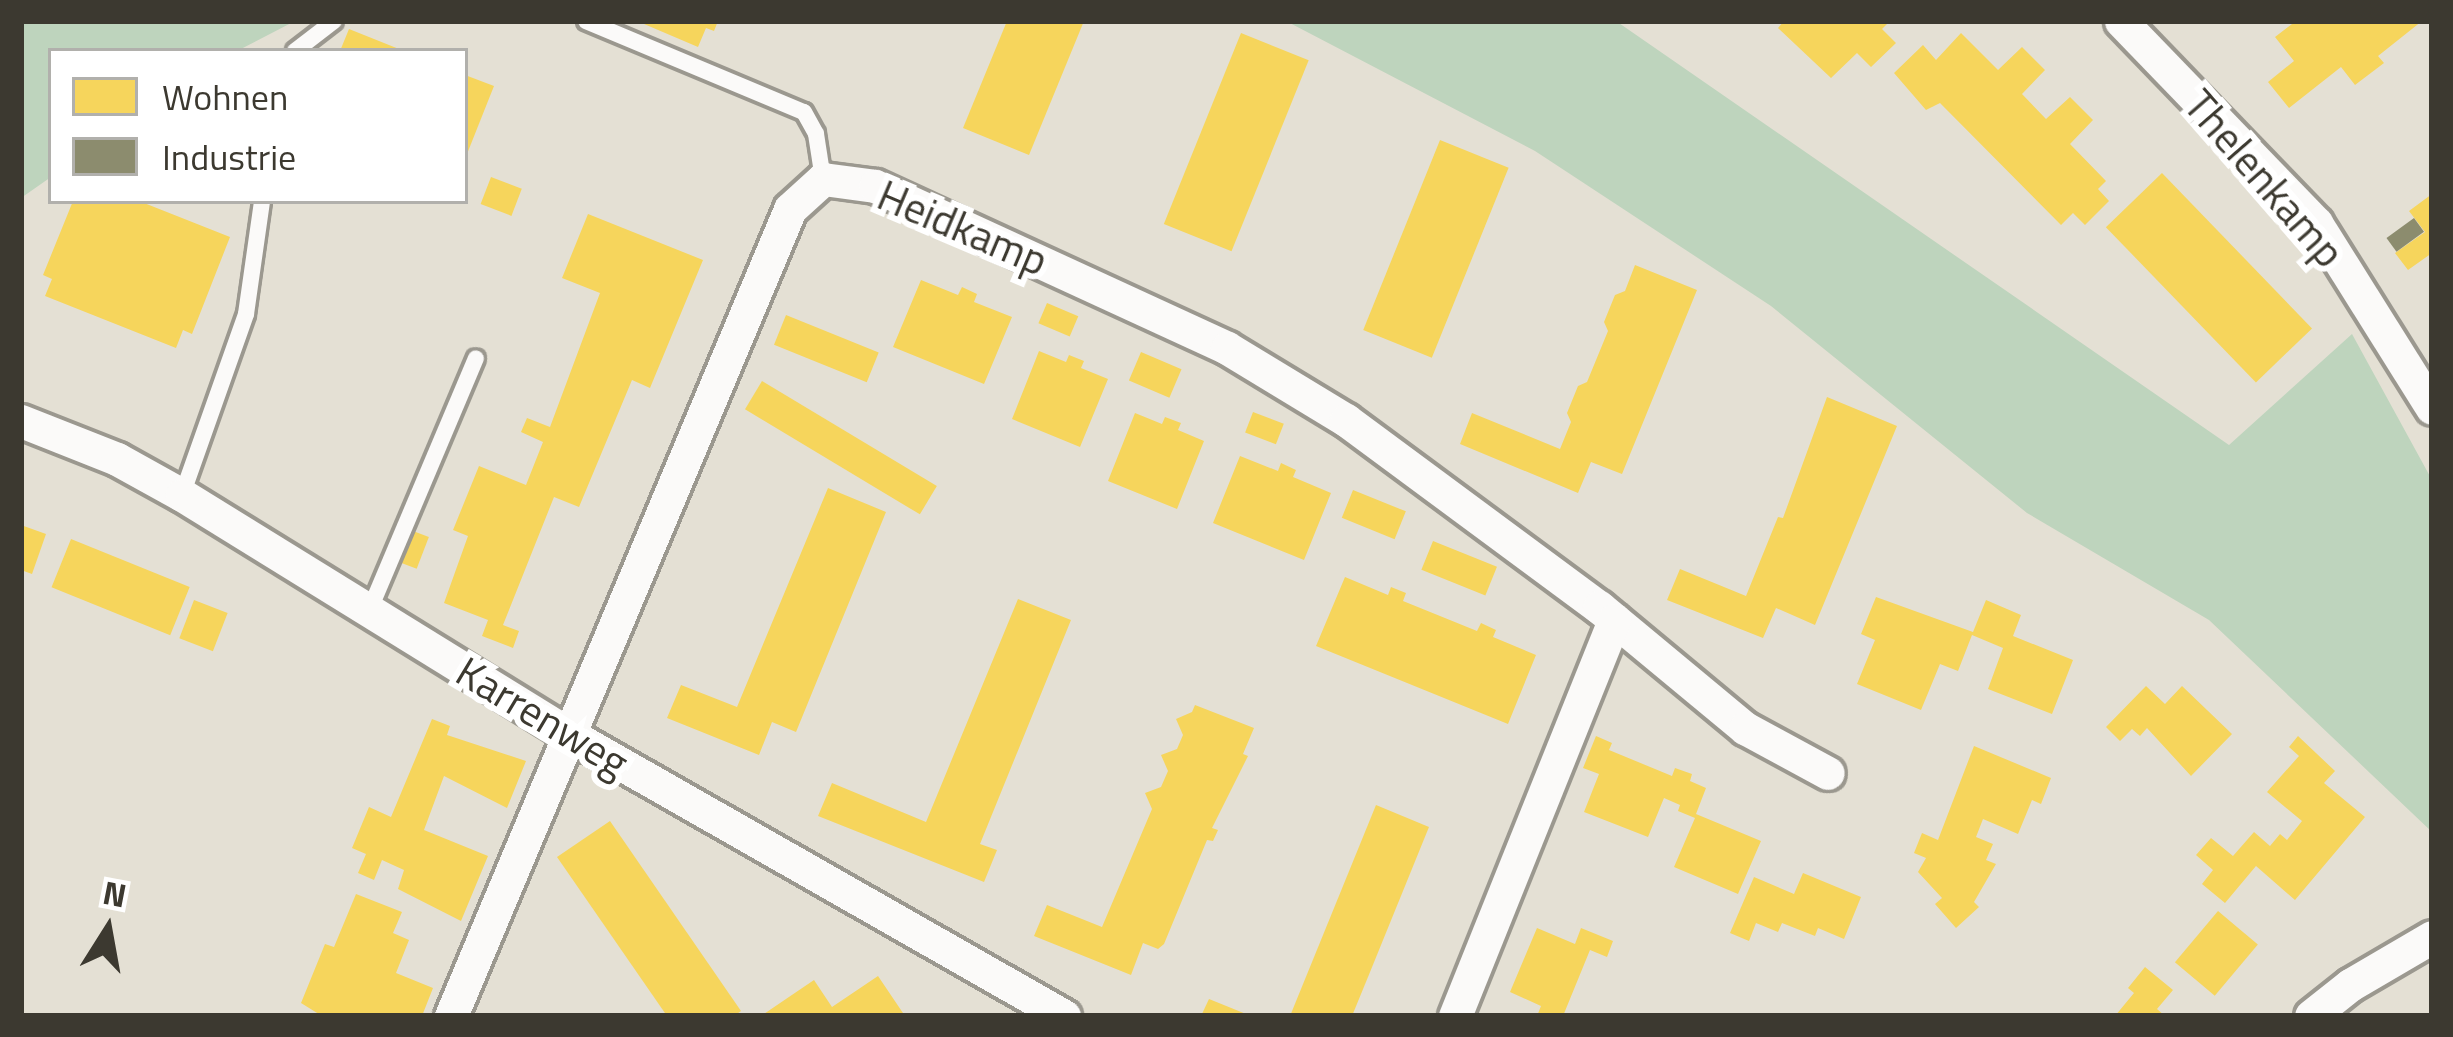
<!DOCTYPE html>
<html>
<head>
<meta charset="utf-8">
<style>
  body { margin:0 }
  #map { position:relative; width:2453px; height:1037px; overflow:hidden; background:#e4e0d4; font-family:"Titillium Web",sans-serif }
  div>[style] { position:absolute }
  .green>* { inset:0; background:#bed4bd }
  .homes>* { inset:0; background:#f6d55c; transform-origin:0 0 }
  .industry>* { inset:0; background:#8c8c6e; transform-origin:0 0 }
  .roads { filter:drop-shadow(3px 0 #9b988f) drop-shadow(-3px 0 #9b988f) drop-shadow(0 3px #9b988f) drop-shadow(0 -3px #9b988f) }
  .service>* { height:16px; margin:-8px; padding:0 8px; transform-origin:8px; border-radius:8px; background:#fbfaf9 }
  .minor>* { height:33px; margin:-16.5px; padding:0 16.5px; transform-origin:16.5px; border-radius:16.5px; background:#fbfaf9 }
  span { translate:-50% -50%; white-space:nowrap; text-align:center; line-height:1.15; -webkit-text-stroke:12px #fff; paint-order:stroke }
  .street-label { font-size:42px; color:#3c3930 }
  .frame { position:absolute; inset:0; border:24px solid #3c3930; pointer-events:none }
  .legend { position:absolute; left:48px; top:48px; width:420px; height:156px; box-sizing:border-box; background:#fff; border:3px solid #b1b0ac; margin:0; padding:15px 21px; list-style:none; font-size:36px; color:#3c3930 }
  .legend li { display:flex; align-items:center; gap:24px; height:60px }
  .legend b { width:60px; border:3px solid #b1b0ac }
  .north { position:absolute; left:48px; top:869px; width:120px; height:120px; -webkit-text-stroke:9px #fff; paint-order:stroke; rotate:11deg; font-size:33px; font-weight:700; line-height:48px; text-align:center; color:#3c3930 }
  .north::after { content:''; display:block; margin:auto; width:42px; height:54px; background:#3c3930; clip-path:polygon(50% 0,100% 100%,50% 72%,0 100%) }
</style>
</head>
<body>
<div id="map">
  <div class="green">
    <div style="clip-path:polygon(21px 21px,295px 21px,237px 51px,51px 51px,51px 177px,21px 198px)"></div>
    <div style="clip-path:polygon(1286px 21px,1616px 21px,2229px 445px,2352px 334px,2432px 480px,2432px 832px,2209px 620px,2027px 513px,1771px 306px,1535px 151px)"></div>
  </div>
  <div class="homes">
    <div style="clip-path:polygon(637px 21px,718px 21px,714px 31px,706px 28px,698px 47px)"></div>
    <div style="clip-path:polygon(1007px 21px,1084px 21px,1029px 155px,963px 128px)"></div>
    <div style="clip-path:polygon(1784px 21px,1890px 21px,1882px 29px,1896px 43px,1871px 67px,1857px 53px,1831px 78px,1778px 28px)"></div>
    <div style="clip-path:polygon(2296px 21px,2422px 21px,2378px 56px,2384px 63px,2355px 85px,2341px 67px,2289px 108px,2268px 82px,2294px 61px,2275px 37px)"></div>
    <div style="clip-path:polygon(349px 29px,404px 51px,340px 51px)"></div>
    <div style="left:1241px;top:33px;width:73px;height:206px;rotate:22deg"></div>
    <div style="clip-path:polygon(1961px 33px,1998px 70px,2022px 47px,2045px 70px,2022px 94px,2046px 119px,2070px 97px,2093px 120px,2070px 144px,2106px 181px,2098px 189px,2109px 201px,2085px 225px,2073px 213px,2061px 225px,1940px 103px,1926px 110px,1894px 73px,1923px 45px,1936px 60px)"></div>
    <div style="clip-path:polygon(465px 75px,494px 86px,465px 159px)"></div>
    <div style="left:1440px;top:140px;width:74px;height:205px;rotate:22deg"></div>
    <div style="left:2162px;top:173px;width:216px;height:78px;rotate:46deg"></div>
    <div style="left:491px;top:177px;width:33px;height:29px;rotate:21deg"></div>
    <div style="clip-path:polygon(2432px 194px,2432px 253px,2408px 270px,2395px 253px,2425px 232px,2409px 211px)"></div>
    <div style="clip-path:polygon(73px 201px,139px 201px,230px 237px,192px 334px,183px 330px,176px 348px,45px 296px,52px 279px,43px 275px)"></div>
    <div style="clip-path:polygon(588px 214px,703px 260px,650px 388px,632px 380px,579px 507px,554px 497px,503px 625px,519px 631px,513px 648px,482px 636px,488px 620px,444px 603px,468px 536px,453px 530px,479px 466px,526px 485px,543px 442px,521px 432px,527px 418px,550px 427px,600px 293px,562px 278px)"></div>
    <div style="clip-path:polygon(1635px 265px,1697px 290px,1622px 474px,1591px 462px,1578px 493px,1460px 444px,1472px 413px,1560px 449px,1571px 422px,1567px 413px,1578px 386px,1587px 382px,1608px 331px,1604px 322px,1615px 295px,1625px 291px)"></div>
    <div style="clip-path:polygon(921px 280px,958px 295px,962px 287px,977px 294px,974px 302px,1012px 317px,984px 384px,893px 347px)"></div>
    <div style="left:1047px;top:303px;width:34px;height:22px;rotate:23deg"></div>
    <div style="left:786px;top:315px;width:100px;height:32px;rotate:22deg"></div>
    <div style="clip-path:polygon(1039px 351px,1066px 362px,1069px 355px,1084px 361px,1081px 368px,1108px 379px,1080px 447px,1012px 419px)"></div>
    <div style="left:1141px;top:352px;width:44px;height:31px;rotate:23deg"></div>
    <div style="left:762px;top:381px;width:204px;height:33px;rotate:31deg"></div>
    <div style="clip-path:polygon(1827px 397px,1897px 426px,1815px 625px,1776px 608px,1763px 638px,1667px 600px,1680px 569px,1746px 596px,1778px 517px,1783px 518px)"></div>
    <div style="left:1253px;top:412px;width:33px;height:22px;rotate:21deg"></div>
    <div style="clip-path:polygon(1135px 413px,1162px 424px,1165px 417px,1181px 423px,1178px 430px,1204px 441px,1177px 509px,1108px 481px)"></div>
    <div style="clip-path:polygon(1240px 456px,1278px 471px,1281px 463px,1296px 470px,1293px 477px,1331px 493px,1304px 560px,1213px 523px)"></div>
    <div style="clip-path:polygon(828px 488px,886px 512px,796px 732px,772px 722px,759px 755px,667px 718px,681px 685px,737px 707px)"></div>
    <div style="left:1353px;top:490px;width:57px;height:30px;rotate:22deg"></div>
    <div style="clip-path:polygon(21px 525px,46px 534px,32px 574px,21px 570px)"></div>
    <div style="left:413px;top:531px;width:17px;height:34px;rotate:21deg"></div>
    <div style="left:71px;top:539px;width:128px;height:52px;rotate:22deg"></div>
    <div style="left:1433px;top:541px;width:69px;height:31px;rotate:22deg"></div>
    <div style="clip-path:polygon(1345px 577px,1388px 595px,1391px 587px,1406px 593px,1403px 601px,1477px 631px,1481px 623px,1496px 630px,1493px 637px,1536px 655px,1508px 724px,1316px 646px)"></div>
    <div style="clip-path:polygon(1876px 597px,1973px 632px,1986px 600px,2021px 615px,2013px 636px,2073px 660px,2052px 714px,1988px 689px,2003px 648px,1972px 635px,1958px 671px,1940px 664px,1921px 710px,1857px 684px,1875px 640px,1861px 634px)"></div>
    <div style="clip-path:polygon(1018px 599px,1071px 620px,980px 844px,997px 850px,984px 882px,818px 816px,832px 783px,926px 822px)"></div>
    <div style="left:194px;top:600px;width:36px;height:41px;rotate:21deg"></div>
    <div style="clip-path:polygon(2146px 686px,2165px 704px,2182px 686px,2232px 734px,2191px 776px,2147px 728px,2140px 736px,2132px 729px,2120px 741px,2106px 727px)"></div>
    <div style="clip-path:polygon(1195px 705px,1254px 728px,1243px 754px,1248px 756px,1212px 828px,1218px 830px,1213px 841px,1207px 840px,1164px 944px,1158px 949px,1143px 943px,1131px 975px,1034px 936px,1047px 905px,1102px 927px,1152px 809px,1145px 793px,1161px 787px,1168px 771px,1161px 755px,1177px 749px,1183px 735px,1176px 719px,1192px 712px)"></div>
    <div style="clip-path:polygon(432px 719px,450px 726px,447px 735px,526px 761px,507px 808px,444px 776px,424px 830px,488px 856px,461px 921px,398px 889px,404px 870px,382px 860px,374px 880px,358px 873px,366px 854px,352px 848px,369px 807px,391px 817px)"></div>
    <div style="clip-path:polygon(1596px 736px,1612px 743px,1609px 750px,1672px 776px,1675px 768px,1692px 774px,1690px 781px,1706px 788px,1696px 814px,1761px 841px,1738px 894px,1674px 867px,1695px 818px,1678px 811px,1680px 805px,1664px 798px,1648px 837px,1584px 812px,1599px 774px,1583px 768px)"></div>
    <div style="clip-path:polygon(2298px 736px,2335px 771px,2324px 783px,2365px 817px,2295px 900px,2256px 866px,2225px 903px,2202px 884px,2213px 870px,2196px 855px,2211px 838px,2233px 856px,2254px 832px,2270px 846px,2280px 834px,2287px 840px,2302px 821px,2267px 792px,2299px 756px,2289px 747px)"></div>
    <div style="clip-path:polygon(1974px 746px,2051px 778px,2041px 804px,2032px 800px,2018px 834px,1983px 819px,1976px 837px,1993px 844px,1986px 860px,1996px 864px,1974px 902px,1979px 907px,1956px 928px,1935px 904px,1942px 898px,1918px 872px,1926px 858px,1914px 853px,1922px 833px,1938px 840px)"></div>
    <div style="clip-path:polygon(1376px 805px,1429px 827px,1368px 977px,1352px 1016px,1290px 1016px)"></div>
    <div style="clip-path:polygon(610px 821px,741px 1011px,734px 1016px,667px 1016px,557px 857px)"></div>
    <div style="clip-path:polygon(1803px 873px,1861px 897px,1844px 939px,1818px 928px,1815px 936px,1782px 923px,1778px 932px,1756px 923px,1749px 941px,1730px 933px,1754px 877px,1794px 894px)"></div>
    <div style="clip-path:polygon(356px 894px,402px 912px,393px 933px,409px 940px,396px 973px,433px 988px,422px 1016px,322px 1016px,301px 1003px,325px 944px,334px 947px)"></div>
    <div style="left:2218px;top:911px;width:52px;height:67px;rotate:40deg"></div>
    <div style="clip-path:polygon(1537px 928px,1575px 944px,1581px 928px,1613px 941px,1607px 957px,1590px 950px,1563px 1016px,1537px 1016px,1541px 1006px,1510px 992px)"></div>
    <div style="clip-path:polygon(2145px 967px,2173px 990px,2157px 1009px,2165px 1016px,2115px 1016px,2134px 993px,2128px 988px)"></div>
    <div style="clip-path:polygon(878px 976px,905px 1016px,761px 1016px,814px 980px,832px 1007px)"></div>
    <div style="clip-path:polygon(1209px 999px,1251px 1016px,1201px 1016px)"></div>
  </div>
  <div class="industry">
    <div style="left:2414px;top:218px;width:17px;height:34px;rotate:54deg"></div>
  </div>
  <div class="roads">
    <div class="service">
      <div style="left:586px;top:21px;width:236px;rotate:22.7deg"></div>
      <div style="left:804px;top:112px;width:25px;rotate:61deg"></div>
      <div style="left:816px;top:134px;width:46px;rotate:81.2deg"></div>
      <div style="left:295px;top:51px;width:49px;rotate:-37.6deg"></div>
      <div style="left:182px;top:495px;width:192px;rotate:-70.5deg"></div>
      <div style="left:246px;top:314px;width:114px;rotate:-81.9deg"></div>
      <div style="left:370px;top:609px;width:272px;rotate:-67.1deg"></div>
    </div>
    <div class="minor">
      <div style="left:2121px;top:21px;width:281px;rotate:46deg"></div>
      <div style="left:2316px;top:223px;width:218px;rotate:57.9deg"></div>
      <div style="left:21px;top:421px;width:103px;rotate:21.6deg"></div>
      <div style="left:117px;top:459px;width:74px;rotate:29deg"></div>
      <div style="left:182px;top:495px;width:453px;rotate:31.7deg"></div>
      <div style="left:567px;top:733px;width:572px;rotate:29.66deg"></div>
      <div style="left:451px;top:1016px;width:875px;rotate:-67.21deg"></div>
      <div style="left:790px;top:209px;width:45px;rotate:-42.3deg"></div>
      <div style="left:823px;top:179px;width:52px;rotate:7.7deg"></div>
      <div style="left:875px;top:186px;width:387px;rotate:24.7deg"></div>
      <div style="left:1227px;top:348px;width:139px;rotate:31.2deg"></div>
      <div style="left:1346px;top:420px;width:315px;rotate:36.5deg"></div>
      <div style="left:1599px;top:607px;width:190px;rotate:39.7deg"></div>
      <div style="left:1745px;top:728px;width:94px;rotate:28.5deg"></div>
      <div style="left:1455px;top:1016px;width:427px;rotate:-68.1deg"></div>
      <div style="left:2311px;top:1016px;width:50px;rotate:-38.5deg"></div>
      <div style="left:2350px;top:985px;width:95px;rotate:-30.3deg"></div>
    </div>
  </div>
  <div class="street-label">
    <span style="left:2265px;top:178px;rotate:49deg">Thelenkamp</span>
    <span style="left:963px;top:227px;rotate:23deg">Heidkamp</span>
    <span style="left:543px;top:716px;rotate:31deg">Karrenweg</span>
  </div>
  <div class="frame"></div>
  <ul class="legend">
  <li><b style="height:33px;background:#f6d55c"></b>Wohnen</li>
  <li><b style="height:33px;background:#8c8c6e"></b>Industrie</li>
  </ul>
  <div class="north">N</div>
</div>
</body>
</html>
